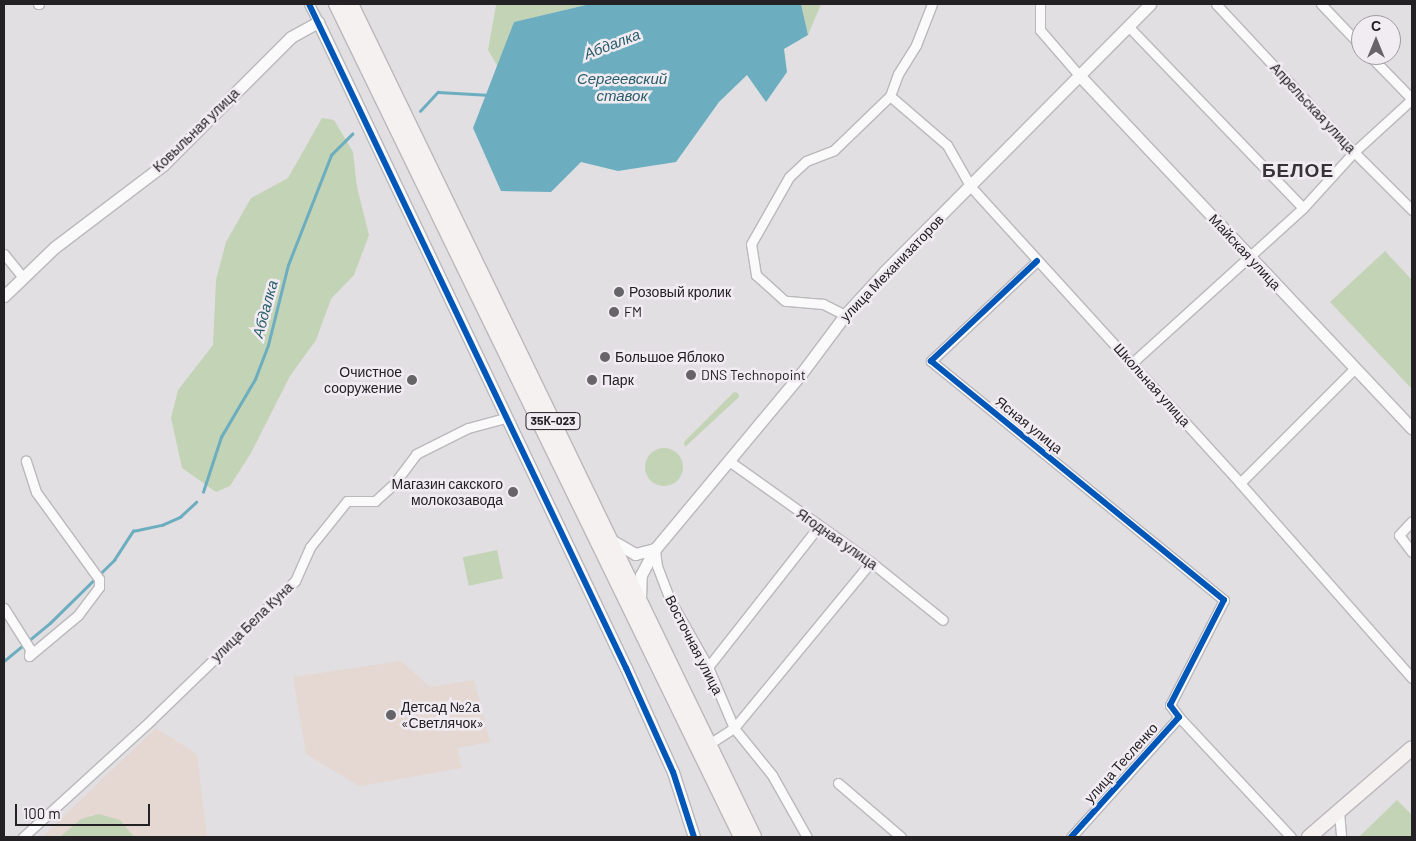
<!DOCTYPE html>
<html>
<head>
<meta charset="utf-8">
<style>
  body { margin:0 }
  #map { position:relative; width:1416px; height:841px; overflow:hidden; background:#e2dfe3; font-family:Barlow,sans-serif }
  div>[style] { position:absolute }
  .education>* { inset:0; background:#e5d7d2 }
  .green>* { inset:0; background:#c3d3b6; transform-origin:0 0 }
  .round { border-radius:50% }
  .water>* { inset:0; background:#6caebf }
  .stream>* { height:2.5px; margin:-1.25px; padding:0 1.25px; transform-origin:1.25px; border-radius:1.25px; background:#6caebf }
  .roads { filter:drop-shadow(1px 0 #bab8bb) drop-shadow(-1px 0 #bab8bb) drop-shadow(0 1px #bab8bb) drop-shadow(0 -1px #bab8bb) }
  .minor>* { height:9px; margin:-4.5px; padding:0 4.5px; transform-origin:4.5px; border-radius:4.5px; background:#fbfafb }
  .tertiary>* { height:11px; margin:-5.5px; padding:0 5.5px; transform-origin:5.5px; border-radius:5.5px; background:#fbfafb }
  .primary>* { height:14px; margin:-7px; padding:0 7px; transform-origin:7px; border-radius:7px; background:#f5f1f1 }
  .cycleway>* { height:6px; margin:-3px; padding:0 3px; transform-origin:3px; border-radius:3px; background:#0057b8 }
  .dots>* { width:14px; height:14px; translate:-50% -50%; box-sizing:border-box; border:2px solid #f1ebf2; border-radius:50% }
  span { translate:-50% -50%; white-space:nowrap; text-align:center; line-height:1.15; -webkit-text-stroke:5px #f1ebf2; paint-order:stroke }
  .shield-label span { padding:1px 4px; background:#f1ebf2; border:1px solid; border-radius:4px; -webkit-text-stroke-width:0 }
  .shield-label { font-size:12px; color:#232124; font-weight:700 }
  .street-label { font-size:14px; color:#232124 }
  .poi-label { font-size:14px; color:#232124 }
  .left { translate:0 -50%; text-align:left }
  .right { translate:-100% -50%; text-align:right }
  .water-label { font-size:15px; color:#285d69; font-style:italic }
  .district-label { font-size:19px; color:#373238; font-weight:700; letter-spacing:1px }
  .frame { position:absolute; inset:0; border:5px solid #232124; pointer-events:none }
  .north { position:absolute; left:1351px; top:15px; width:50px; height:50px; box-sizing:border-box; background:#f1ebf2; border:1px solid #9f9aa0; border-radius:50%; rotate:0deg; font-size:14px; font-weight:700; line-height:20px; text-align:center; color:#232124 }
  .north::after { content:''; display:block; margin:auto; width:18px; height:22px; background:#666467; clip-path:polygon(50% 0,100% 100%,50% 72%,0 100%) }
  .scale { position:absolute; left:15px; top:804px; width:135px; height:22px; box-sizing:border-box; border:2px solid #232124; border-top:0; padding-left:6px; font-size:15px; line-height:18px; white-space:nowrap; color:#232124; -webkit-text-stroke:4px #f1ebf2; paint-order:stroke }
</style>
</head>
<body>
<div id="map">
  <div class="education">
    <div style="clip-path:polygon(401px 661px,430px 687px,474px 680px,490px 742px,457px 748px,462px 768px,359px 786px,306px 754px,293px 677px)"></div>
    <div style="clip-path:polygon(156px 728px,197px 754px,207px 837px,42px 837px)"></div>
  </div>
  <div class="green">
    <div style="clip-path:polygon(499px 4px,590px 4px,514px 22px,498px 67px,488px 50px,496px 5px)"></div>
    <div style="clip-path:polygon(801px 4px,821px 4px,808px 35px)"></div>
    <div style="clip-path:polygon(322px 118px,334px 120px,353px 152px,357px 187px,369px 235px,354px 275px,331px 299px,316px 340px,290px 376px,251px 453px,230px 486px,216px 492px,182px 468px,171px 418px,178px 390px,213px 345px,216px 280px,226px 242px,251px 198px,288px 178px)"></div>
    <div style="clip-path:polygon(1385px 251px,1412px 280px,1412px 389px,1330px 302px)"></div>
    <div style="clip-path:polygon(734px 392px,738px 393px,739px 397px,685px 447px,684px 442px)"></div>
    <div class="round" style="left:645px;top:448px;width:38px;height:38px"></div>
    <div style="left:497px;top:550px;width:29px;height:35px;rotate:78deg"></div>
    <div style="clip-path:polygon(1397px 800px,1412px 815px,1412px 836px,1359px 837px)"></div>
    <div style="clip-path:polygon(99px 814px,120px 820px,134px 837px,60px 837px,81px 819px)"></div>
  </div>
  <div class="water">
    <div style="clip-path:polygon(590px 4px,801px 4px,808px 35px,784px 49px,787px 72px,766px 102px,747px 75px,719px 102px,676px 162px,618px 171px,581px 162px,551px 192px,501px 191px,473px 128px,514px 22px)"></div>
  </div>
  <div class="stream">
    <div style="left:420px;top:111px;width:26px;rotate:-47deg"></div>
    <div style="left:438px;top:92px;width:52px;rotate:3.3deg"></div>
    <div style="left:203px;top:492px;width:58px;rotate:-71.9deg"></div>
    <div style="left:221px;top:437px;width:67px;rotate:-59.6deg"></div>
    <div style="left:255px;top:379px;width:36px;rotate:-69deg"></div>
    <div style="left:268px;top:345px;width:82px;rotate:-76deg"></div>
    <div style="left:288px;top:265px;width:118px;rotate:-68.6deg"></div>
    <div style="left:331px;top:155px;width:30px;rotate:-45deg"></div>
    <div style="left:4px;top:661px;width:60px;rotate:-39.6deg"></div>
    <div style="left:50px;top:623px;width:90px;rotate:-44.5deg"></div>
    <div style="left:114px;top:560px;width:35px;rotate:-57deg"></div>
    <div style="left:133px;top:531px;width:30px;rotate:-12deg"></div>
    <div style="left:162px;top:525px;width:20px;rotate:-24deg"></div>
    <div style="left:180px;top:517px;width:22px;rotate:-43deg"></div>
  </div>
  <div class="roads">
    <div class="minor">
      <div style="left:38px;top:4px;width:1px"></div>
      <div style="left:309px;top:4px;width:20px;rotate:63deg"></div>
      <div style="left:1040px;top:4px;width:26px;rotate:90deg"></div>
      <div style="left:1040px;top:30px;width:58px;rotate:49.2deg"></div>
      <div style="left:1216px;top:4px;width:202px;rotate:47deg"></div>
      <div style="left:1354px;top:152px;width:82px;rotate:45deg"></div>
      <div style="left:1321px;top:4px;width:58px;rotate:46.4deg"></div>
      <div style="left:1128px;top:26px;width:252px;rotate:46.1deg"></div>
      <div style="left:890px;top:96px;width:75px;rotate:40.7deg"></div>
      <div style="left:947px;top:145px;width:48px;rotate:60.3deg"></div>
      <div style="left:971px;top:187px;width:400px;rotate:47.7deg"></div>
      <div style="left:1240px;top:483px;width:260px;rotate:48.6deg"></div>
      <div style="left:4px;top:254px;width:28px;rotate:51deg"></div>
      <div style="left:1037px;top:261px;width:146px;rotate:136.7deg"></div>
      <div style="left:931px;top:361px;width:378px;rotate:39.2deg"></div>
      <div style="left:1224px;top:600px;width:118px;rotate:117.2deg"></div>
      <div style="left:1170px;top:705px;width:15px;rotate:53deg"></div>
      <div style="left:1179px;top:717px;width:161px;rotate:132deg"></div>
      <div style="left:845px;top:315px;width:25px;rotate:-153deg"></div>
      <div style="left:823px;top:304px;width:38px;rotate:-175deg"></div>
      <div style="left:785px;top:301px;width:39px;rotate:-138deg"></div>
      <div style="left:756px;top:275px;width:31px;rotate:-99deg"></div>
      <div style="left:751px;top:244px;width:77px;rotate:-60.4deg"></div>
      <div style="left:789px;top:177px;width:23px;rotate:-43deg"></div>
      <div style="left:806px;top:161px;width:30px;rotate:-21deg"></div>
      <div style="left:834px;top:150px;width:78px;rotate:-44deg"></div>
      <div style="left:890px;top:96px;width:23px;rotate:-70deg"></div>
      <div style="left:898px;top:74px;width:34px;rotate:-58deg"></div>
      <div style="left:916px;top:45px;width:44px;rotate:-68.7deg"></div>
      <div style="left:1132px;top:363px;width:231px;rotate:-42.2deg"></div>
      <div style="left:1303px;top:208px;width:76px;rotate:-47.7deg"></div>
      <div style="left:1354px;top:152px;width:79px;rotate:-42.4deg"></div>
      <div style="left:1412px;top:99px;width:62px;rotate:-134.3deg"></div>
      <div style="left:729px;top:461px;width:174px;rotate:35.4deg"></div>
      <div style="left:871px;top:562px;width:92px;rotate:38.9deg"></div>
      <div style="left:1240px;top:483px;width:163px;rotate:-45deg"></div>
      <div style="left:1412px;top:521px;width:19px;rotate:133deg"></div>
      <div style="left:1399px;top:535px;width:21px;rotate:53deg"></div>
      <div style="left:655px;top:550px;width:16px;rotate:83deg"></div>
      <div style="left:657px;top:566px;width:34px;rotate:69deg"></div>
      <div style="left:669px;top:598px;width:79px;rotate:60.5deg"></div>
      <div style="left:708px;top:667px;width:66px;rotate:66.9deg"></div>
      <div style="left:734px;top:728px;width:60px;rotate:51deg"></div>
      <div style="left:772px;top:775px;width:71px;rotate:60.6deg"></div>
      <div style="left:4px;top:608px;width:49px;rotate:57.6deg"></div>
      <div style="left:30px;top:649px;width:7px;rotate:98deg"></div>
      <div style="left:29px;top:656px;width:64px;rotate:-39.9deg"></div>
      <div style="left:78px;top:615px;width:35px;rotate:-53deg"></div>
      <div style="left:99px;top:587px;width:8px;rotate:-90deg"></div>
      <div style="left:99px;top:579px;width:107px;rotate:-125.9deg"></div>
      <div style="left:36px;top:492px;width:33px;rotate:-108deg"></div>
      <div style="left:708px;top:667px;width:179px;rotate:-51.8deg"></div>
      <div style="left:1179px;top:717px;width:164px;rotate:47deg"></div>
      <div style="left:709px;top:744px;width:30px;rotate:-33deg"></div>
      <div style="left:734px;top:728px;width:215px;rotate:-50.5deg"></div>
      <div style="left:838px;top:783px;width:83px;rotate:40.6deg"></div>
      <div style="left:1339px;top:812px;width:25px;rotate:85deg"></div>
      <div style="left:23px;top:837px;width:173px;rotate:-42.4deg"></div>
      <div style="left:151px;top:720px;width:200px;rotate:-44deg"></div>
      <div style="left:295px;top:581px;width:37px;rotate:-66deg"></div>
      <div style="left:310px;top:547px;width:59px;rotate:-51.2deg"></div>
      <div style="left:347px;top:501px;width:28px"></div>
      <div style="left:375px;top:501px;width:24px;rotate:-42deg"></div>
      <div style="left:393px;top:485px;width:39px;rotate:-53deg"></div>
      <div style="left:416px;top:454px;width:58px;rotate:-26.6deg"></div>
      <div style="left:468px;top:428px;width:39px;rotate:-15deg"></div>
    </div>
    <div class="tertiary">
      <div style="left:1078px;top:74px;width:487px;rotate:46.7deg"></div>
      <div style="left:4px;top:296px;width:71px;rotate:-43.9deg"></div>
      <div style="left:55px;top:247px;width:136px;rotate:-37.2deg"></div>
      <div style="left:163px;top:165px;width:181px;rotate:-45deg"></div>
      <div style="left:291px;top:37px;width:31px;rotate:-29deg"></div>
      <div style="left:318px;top:22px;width:716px;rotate:64.51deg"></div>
      <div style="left:626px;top:668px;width:114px;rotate:65.7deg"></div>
      <div style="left:673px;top:772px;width:68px;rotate:72.1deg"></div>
      <div style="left:611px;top:540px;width:28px;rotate:30deg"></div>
      <div style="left:635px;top:554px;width:21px;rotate:-14deg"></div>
      <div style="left:640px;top:598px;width:23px;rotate:-88deg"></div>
      <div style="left:641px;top:575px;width:30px;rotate:-62deg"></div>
      <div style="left:655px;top:549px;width:228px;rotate:-50.2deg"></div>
      <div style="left:801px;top:374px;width:74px;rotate:-53.3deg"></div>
      <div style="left:845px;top:315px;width:59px;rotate:-47.7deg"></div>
      <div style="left:885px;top:271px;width:376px;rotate:-45.2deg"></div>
    </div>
    <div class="primary">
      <div style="left:336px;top:4px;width:926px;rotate:64.07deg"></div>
      <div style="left:351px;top:4px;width:925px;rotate:64.18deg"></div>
      <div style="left:1309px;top:837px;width:136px;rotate:-40.8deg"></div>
    </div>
  </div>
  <div class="cycleway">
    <div style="left:309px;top:4px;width:736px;rotate:64.48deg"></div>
    <div style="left:626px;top:668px;width:114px;rotate:65.7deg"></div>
    <div style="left:673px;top:772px;width:68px;rotate:72.1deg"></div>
    <div style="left:1037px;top:261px;width:146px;rotate:136.7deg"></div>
    <div style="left:931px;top:361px;width:378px;rotate:39.2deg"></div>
    <div style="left:1224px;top:600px;width:118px;rotate:117.2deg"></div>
    <div style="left:1170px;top:705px;width:15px;rotate:53deg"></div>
    <div style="left:1179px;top:717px;width:161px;rotate:132deg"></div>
  </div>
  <div class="dots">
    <div style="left:619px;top:292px;background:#666467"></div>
    <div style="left:614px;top:312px;background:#666467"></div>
    <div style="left:605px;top:357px;background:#666467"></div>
    <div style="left:691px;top:375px;background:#666467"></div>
    <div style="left:412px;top:380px;background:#666467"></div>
    <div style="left:592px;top:380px;background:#666467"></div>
    <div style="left:513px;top:492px;background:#666467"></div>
    <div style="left:391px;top:715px;background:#666467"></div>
  </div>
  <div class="shield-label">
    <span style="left:553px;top:421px">35К-023</span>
  </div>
  <div class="street-label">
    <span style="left:1313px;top:108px;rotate:47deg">Апрельская улица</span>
    <span style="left:196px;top:130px;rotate:-44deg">Ковыльная улица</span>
    <span style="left:1245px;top:252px;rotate:47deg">Майская улица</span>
    <span style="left:892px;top:268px;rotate:-46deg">улица Механизаторов</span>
    <span style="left:1152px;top:385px;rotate:48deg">Школьная улица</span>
    <span style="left:1029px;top:425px;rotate:39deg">Ясная улица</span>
    <span style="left:837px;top:539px;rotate:35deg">Ягодная улица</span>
    <span style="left:252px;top:622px;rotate:-44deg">улица Бела Куна</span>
    <span style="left:694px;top:645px;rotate:63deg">Восточная улица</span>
    <span style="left:1121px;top:763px;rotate:-48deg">улица Тесленко</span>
  </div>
  <div class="poi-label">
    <span class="left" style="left:629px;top:292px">Розовый кролик</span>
    <span class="left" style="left:624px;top:312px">FM</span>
    <span class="left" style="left:615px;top:357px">Большое Яблоко</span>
    <span class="right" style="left:402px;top:380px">Очистное<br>сооружение</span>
    <span class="left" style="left:701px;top:375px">DNS Technopoint</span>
    <span class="left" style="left:602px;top:380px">Парк</span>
    <span class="right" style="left:503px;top:492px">Магазин сакского<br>молокозавода</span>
    <span class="left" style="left:401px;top:715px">Детсад №2а<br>«Светлячок»</span>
  </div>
  <div class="water-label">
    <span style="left:612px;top:44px;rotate:-21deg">Абдалка</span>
    <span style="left:622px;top:87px">Сергеевский<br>ставок</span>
    <span style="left:265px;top:309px;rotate:-75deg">Абдалка</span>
  </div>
  <div class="district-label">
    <span style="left:1298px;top:170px">БЕЛОЕ</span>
  </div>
  <div class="frame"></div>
  <div class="north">С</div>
  <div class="scale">100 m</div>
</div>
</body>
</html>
